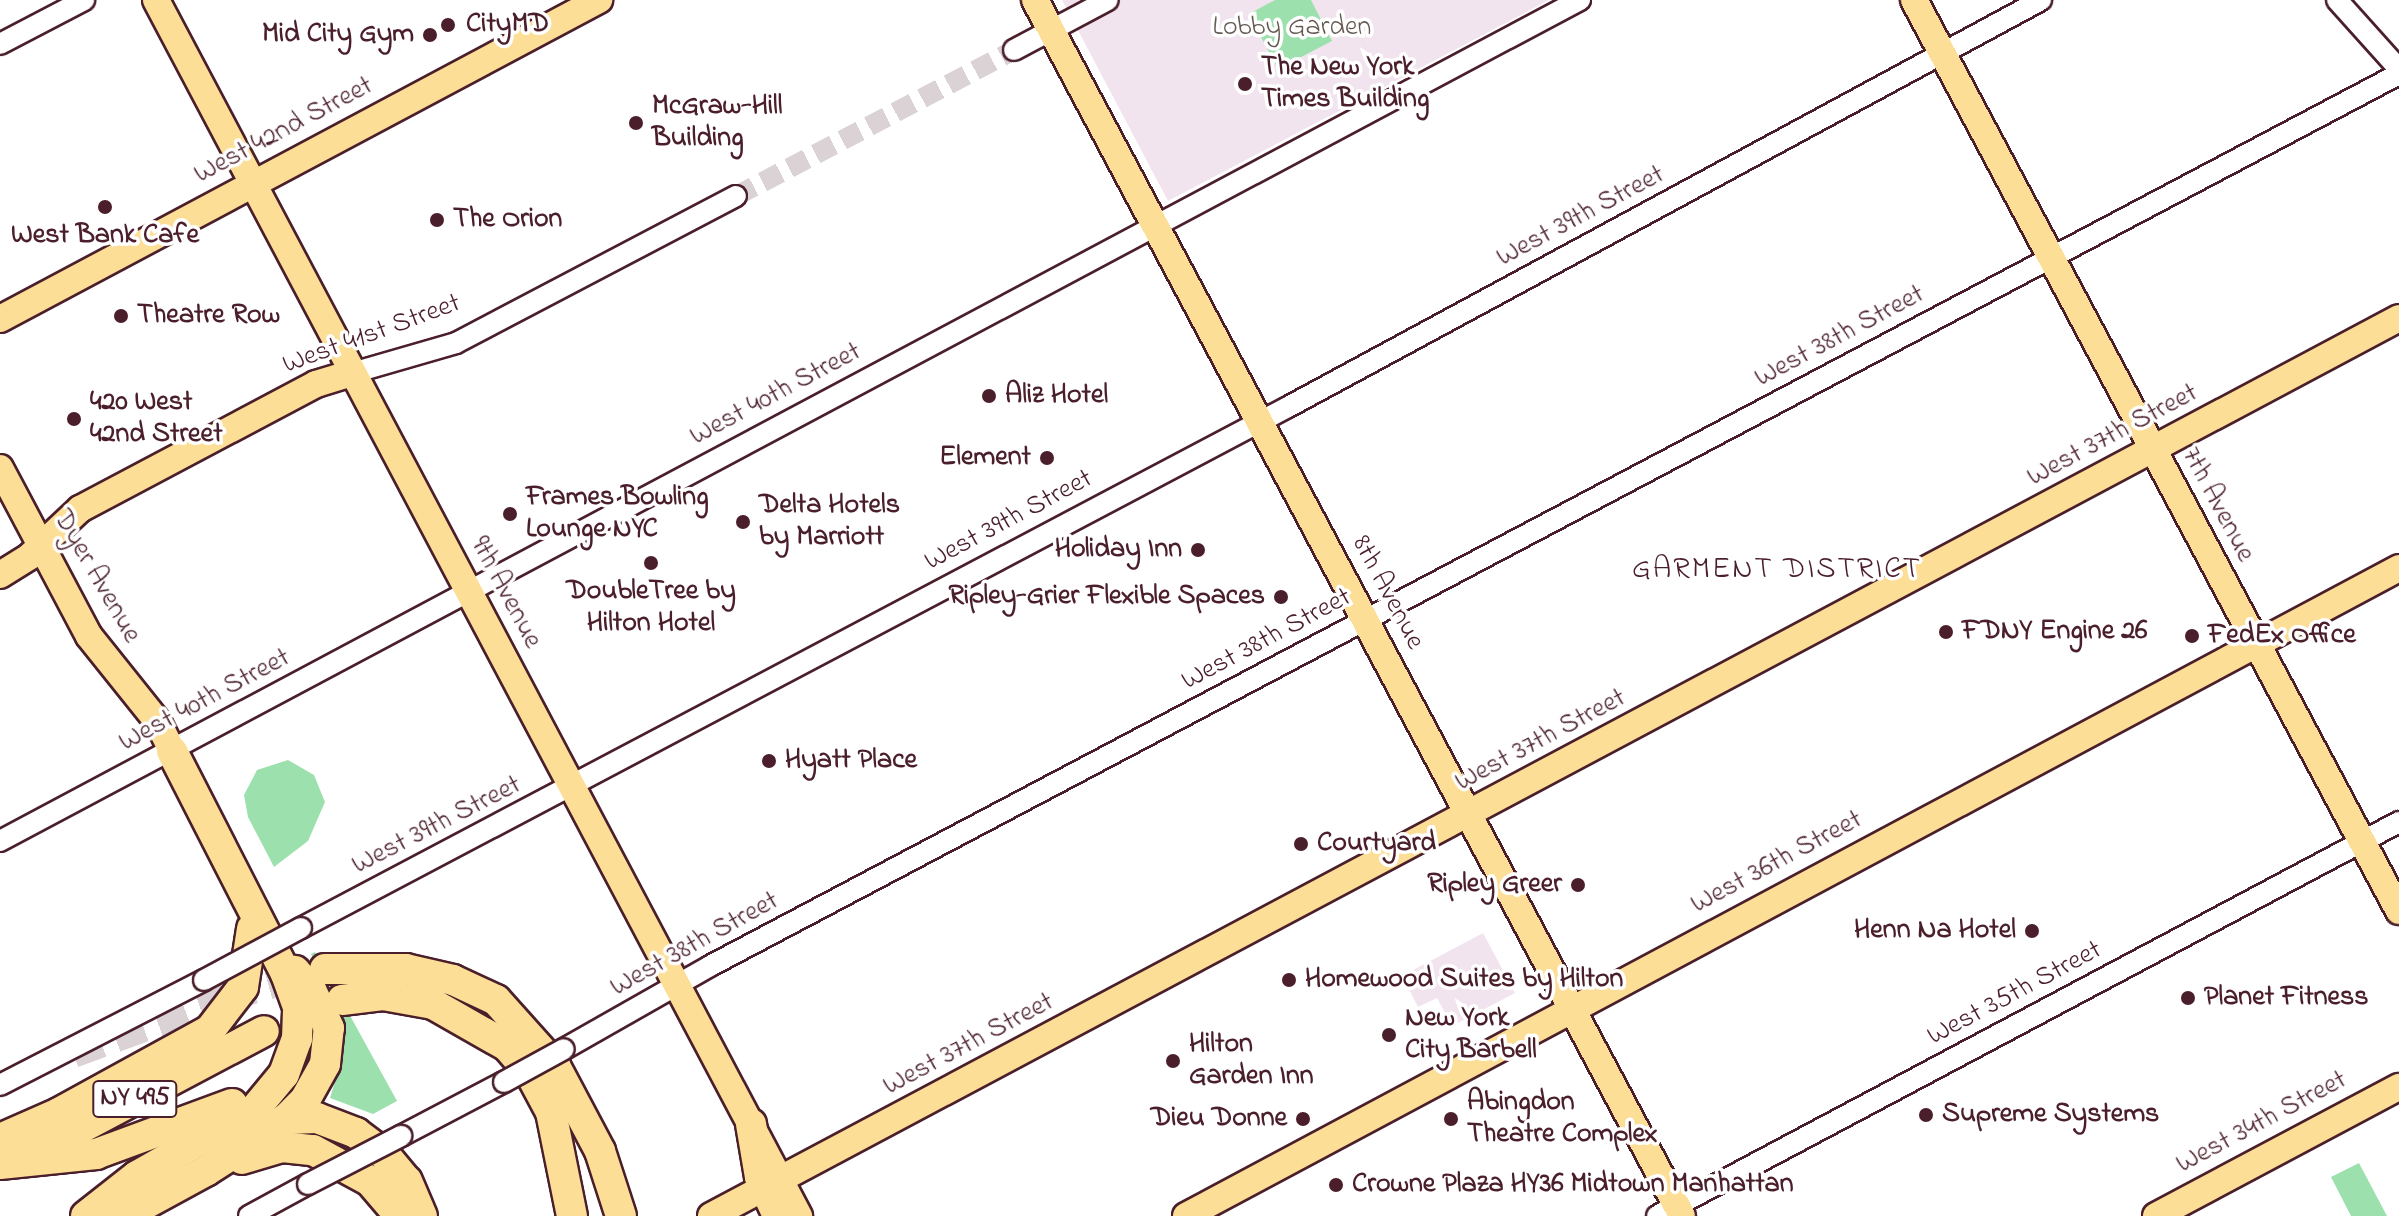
<!DOCTYPE html>
<html>
<head>
<meta charset="utf-8">
<style>
  body { margin:0 }
  #map { position:relative; width:2399px; height:1216px; overflow:hidden; background:#fff; font-family:"Indie Flower",sans-serif }
  div>[style] { position:absolute }
  .built>* { inset:0; background:#f2e4ee }
  .green>* { inset:0; background:#9ce1ad }
  .minor-tunnel>* { height:20px; margin-top:-10px; transform-origin:0; background:repeating-linear-gradient(90deg,#dbd2d5 0 20px,transparent 0 30px) }
  .highway-tunnel>* { height:30px; margin-top:-15px; transform-origin:0; background:repeating-linear-gradient(90deg,#dbd2d5 0 30px,transparent 0 45px) }
  .roads { filter:drop-shadow(2px 0 #4a1f2b) drop-shadow(-2px 0 #4a1f2b) drop-shadow(0 2px #4a1f2b) drop-shadow(0 -2px #4a1f2b) }
  .minor>* { height:20px; margin:-10px; padding:0 10px; transform-origin:10px; border-radius:10px; background:#fff }
  .major>* { height:26px; margin:-13px; padding:0 13px; transform-origin:13px; border-radius:13px; background:#fcde96 }
  .highway>* { height:30px; margin:-15px; padding:0 15px; transform-origin:15px; border-radius:15px; background:#fcde96 }
  .bridges { filter:drop-shadow(2px 0 #4a1f2b) drop-shadow(-2px 0 #4a1f2b) drop-shadow(0 2px #4a1f2b) drop-shadow(0 -2px #4a1f2b) }
  .minor-bridge>* { height:20px; margin:-10px; padding:0 10px; transform-origin:10px; border-radius:10px; background:#fff }
  .dots>* { width:22px; height:22px; translate:-50% -50%; box-sizing:border-box; border:4px solid #fff; border-radius:50% }
  span { translate:-50% -50%; white-space:nowrap; text-align:center; line-height:1.15; -webkit-text-stroke:7px #fff; paint-order:stroke }
  .shield-label span { padding:2px 6px; background:#fff; border:2px solid; border-radius:6px; -webkit-text-stroke-width:0 }
  .shield-label { font-size:26px; color:#4a1f2b; font-weight:700 }
  .poi-label { font-size:28px; color:#4a1f2b; font-weight:700 }
  .left { translate:0 -50%; text-align:left }
  .right { translate:-100% -50%; text-align:right }
  .park-label { font-size:28px; color:#635952 }
  .street-label { font-size:28px; color:#4a1f2b }
  .neighbourhood-label { font-size:30px; color:#4a1f2b; letter-spacing:2px }
</style>
</head>
<body>
<div id="map">
  <div class="built">
    <div style="clip-path:polygon(1062px 0,1549px 0,1168px 201px)"></div>
    <div style="clip-path:polygon(1483px 933px,1515px 993px,1452px 1026px,1437px 998px,1418px 1007px,1402px 976px)"></div>
  </div>
  <div class="green">
    <div style="clip-path:polygon(1275px 0,1311px 0,1332px 41px,1278px 69px,1249px 14px)"></div>
    <div style="clip-path:polygon(288px 760px,314px 775px,325px 802px,308px 841px,274px 867px,248px 817px,244px 795px,257px 770px)"></div>
    <div style="clip-path:polygon(315px 952px,397px 1101px,373px 1114px,330px 1098px,341px 1062px,342px 1029px,311px 954px)"></div>
    <div style="clip-path:polygon(2359px 1163px,2387px 1216px,2351px 1216px,2331px 1177px)"></div>
  </div>
  <div class="minor-tunnel">
    <div style="left:736px;top:196px;width:314px;rotate:-27.7deg"></div>
  </div>
  <div class="highway-tunnel">
    <div style="left:73px;top:1053px;width:162px;rotate:-20.2deg"></div>
    <div style="left:225px;top:997px;width:91px;rotate:-16deg"></div>
  </div>
  <div class="roads">
    <div class="minor">
      <div style="left:2337px;top:0;width:93px;rotate:48.1deg"></div>
      <div style="left:0;top:44px;width:95px;rotate:-27.6deg"></div>
      <div style="left:1014px;top:50px;width:106px;rotate:-28deg"></div>
      <div style="left:352px;top:373px;width:108px;rotate:-16.1deg"></div>
      <div style="left:456px;top:343px;width:316px;rotate:-27.7deg"></div>
      <div style="left:0;top:841px;width:1790px;rotate:-28.03deg"></div>
      <div style="left:301px;top:928px;width:1116px;rotate:-27.83deg"></div>
      <div style="left:1288px;top:407px;width:856px;rotate:-28.39deg"></div>
      <div style="left:564px;top:1049px;width:168px;rotate:-29.6deg"></div>
      <div style="left:710px;top:966px;width:1910px;rotate:-27.84deg"></div>
      <div style="left:0;top:1085px;width:229px;rotate:-27.2deg"></div>
      <div style="left:401px;top:1136px;width:116px;rotate:-27.7deg"></div>
      <div style="left:249px;top:1216px;width:67px;rotate:-28.5deg"></div>
      <div style="left:1657px;top:1216px;width:840px;rotate:-27.97deg"></div>
    </div>
    <div class="major">
      <div style="left:156px;top:0;width:1376px;rotate:62.13deg"></div>
      <div style="left:1035px;top:0;width:1377px;rotate:61.98deg"></div>
      <div style="left:1914px;top:0;width:1032px;rotate:61.97deg"></div>
      <div style="left:0;top:319px;width:679px;rotate:-28.04deg"></div>
      <div style="left:0;top:468px;width:190px;rotate:62.1deg"></div>
      <div style="left:89px;top:636px;width:110px;rotate:51.3deg"></div>
      <div style="left:158px;top:722px;width:32px;rotate:64deg"></div>
      <div style="left:0;top:575px;width:36px;rotate:-32deg"></div>
      <div style="left:30px;top:556px;width:69px;rotate:-43.2deg"></div>
      <div style="left:80px;top:509px;width:267px;rotate:-27.9deg"></div>
      <div style="left:316px;top:384px;width:38px;rotate:-17deg"></div>
      <div style="left:711px;top:1216px;width:1912px;rotate:-28.01deg"></div>
      <div style="left:1186px;top:1216px;width:1375px;rotate:-28.11deg"></div>
      <div style="left:2156px;top:1216px;width:275px;rotate:-28deg"></div>
    </div>
    <div class="highway">
      <div style="left:325px;top:969px;width:81px"></div>
      <div style="left:406px;top:969px;width:48px;rotate:13.2deg"></div>
      <div style="left:453px;top:980px;width:47px;rotate:24.9deg"></div>
      <div style="left:496px;top:1000px;width:89px;rotate:48.2deg"></div>
      <div style="left:555px;top:1066px;width:96px;rotate:62.1deg"></div>
      <div style="left:600px;top:1151px;width:68px;rotate:72.1deg"></div>
      <div style="left:342px;top:1000px;width:41px;rotate:-7deg"></div>
      <div style="left:383px;top:995px;width:51px;rotate:10.2deg"></div>
      <div style="left:433px;top:1004px;width:85px;rotate:29.6deg"></div>
      <div style="left:507px;top:1046px;width:33px;rotate:49deg"></div>
      <div style="left:529px;top:1071px;width:47px;rotate:61.8deg"></div>
      <div style="left:551px;top:1112px;width:106px;rotate:78.6deg"></div>
      <div style="left:286px;top:1119px;width:31px;rotate:-2deg"></div>
      <div style="left:317px;top:1118px;width:42px;rotate:21deg"></div>
      <div style="left:356px;top:1133px;width:35px;rotate:37deg"></div>
      <div style="left:384px;top:1154px;width:35px;rotate:50deg"></div>
      <div style="left:407px;top:1181px;width:38px;rotate:67deg"></div>
      <div style="left:751px;top:1124px;width:54px;rotate:80.4deg"></div>
      <div style="left:760px;top:1177px;width:43px;rotate:65.2deg"></div>
      <div style="left:0;top:1139px;width:64px;rotate:-23.8deg"></div>
      <div style="left:59px;top:1113px;width:172px;rotate:-28.8deg"></div>
      <div style="left:210px;top:1030px;width:54px;rotate:-52.5deg"></div>
      <div style="left:243px;top:987px;width:59px;rotate:-81.2deg"></div>
      <div style="left:14px;top:1148px;width:68px;rotate:-16.3deg"></div>
      <div style="left:79px;top:1129px;width:209px;rotate:-27.9deg"></div>
      <div style="left:242px;top:1159px;width:42px;rotate:-16.7deg"></div>
      <div style="left:282px;top:1147px;width:31px;rotate:6deg"></div>
      <div style="left:313px;top:1150px;width:65px;rotate:28.5deg"></div>
      <div style="left:370px;top:1181px;width:46px;rotate:49.4deg"></div>
      <div style="left:0;top:1164px;width:97px;rotate:-5.9deg"></div>
      <div style="left:96px;top:1154px;width:145px;rotate:-20.2deg"></div>
      <div style="left:86px;top:1216px;width:65px;rotate:-38.1deg"></div>
      <div style="left:137px;top:1176px;width:136px;rotate:-29.6deg"></div>
      <div style="left:255px;top:1109px;width:45px;rotate:-50.4deg"></div>
      <div style="left:284px;top:1074px;width:37px;rotate:-70deg"></div>
      <div style="left:297px;top:1039px;width:32px;rotate:-88deg"></div>
      <div style="left:298px;top:1007px;width:35px;rotate:-110deg"></div>
      <div style="left:286px;top:974px;width:250px;rotate:-117.1deg"></div>
      <div style="left:123px;top:1216px;width:94px;rotate:-28.5deg"></div>
      <div style="left:206px;top:1171px;width:95px;rotate:-33deg"></div>
      <div style="left:286px;top:1119px;width:27px;rotate:-45deg"></div>
      <div style="left:305px;top:1100px;width:41px;rotate:-60.9deg"></div>
      <div style="left:325px;top:1064px;width:36px;rotate:-84deg"></div>
      <div style="left:329px;top:1028px;width:42px;rotate:-115.3deg"></div>
      <div style="left:311px;top:990px;width:25px;rotate:-130deg"></div>
    </div>
  </div>
  <div class="bridges">
    <div class="minor-bridge">
      <div style="left:204px;top:980px;width:110px;rotate:-28.2deg"></div>
      <div style="left:504px;top:1082px;width:68px;rotate:-28.8deg"></div>
      <div style="left:308px;top:1184px;width:105px;rotate:-27.3deg"></div>
    </div>
  </div>
  <div class="dots">
    <div style="left:448px;top:25px;background:#4a1f2b"></div>
    <div style="left:430px;top:35px;background:#4a1f2b"></div>
    <div style="left:1245px;top:84px;background:#4a1f2b"></div>
    <div style="left:636px;top:123px;background:#4a1f2b"></div>
    <div style="left:105px;top:207px;background:#4a1f2b"></div>
    <div style="left:437px;top:220px;background:#4a1f2b"></div>
    <div style="left:121px;top:316px;background:#4a1f2b"></div>
    <div style="left:989px;top:396px;background:#4a1f2b"></div>
    <div style="left:74px;top:419px;background:#4a1f2b"></div>
    <div style="left:1047px;top:458px;background:#4a1f2b"></div>
    <div style="left:510px;top:514px;background:#4a1f2b"></div>
    <div style="left:743px;top:522px;background:#4a1f2b"></div>
    <div style="left:1198px;top:550px;background:#4a1f2b"></div>
    <div style="left:651px;top:563px;background:#4a1f2b"></div>
    <div style="left:1281px;top:597px;background:#4a1f2b"></div>
    <div style="left:1946px;top:632px;background:#4a1f2b"></div>
    <div style="left:2192px;top:636px;background:#4a1f2b"></div>
    <div style="left:769px;top:761px;background:#4a1f2b"></div>
    <div style="left:1301px;top:844px;background:#4a1f2b"></div>
    <div style="left:1578px;top:885px;background:#4a1f2b"></div>
    <div style="left:2032px;top:931px;background:#4a1f2b"></div>
    <div style="left:1289px;top:980px;background:#4a1f2b"></div>
    <div style="left:2188px;top:998px;background:#4a1f2b"></div>
    <div style="left:1389px;top:1035px;background:#4a1f2b"></div>
    <div style="left:1173px;top:1061px;background:#4a1f2b"></div>
    <div style="left:1926px;top:1115px;background:#4a1f2b"></div>
    <div style="left:1303px;top:1119px;background:#4a1f2b"></div>
    <div style="left:1451px;top:1119px;background:#4a1f2b"></div>
    <div style="left:1336px;top:1185px;background:#4a1f2b"></div>
  </div>
  <div class="shield-label">
    <span style="left:135px;top:1099px">NY 495</span>
  </div>
  <div class="poi-label">
    <span class="left" style="left:466px;top:25px">CityMD</span>
    <span class="right" style="left:414px;top:35px">Mid City Gym</span>
    <span class="left" style="left:1261px;top:84px">The New York<br>Times Building</span>
    <span class="left" style="left:652px;top:123px">McGraw-Hill<br>Building</span>
    <span class="left" style="left:453px;top:220px">The Orion</span>
    <span style="left:105px;top:236px">West Bank Cafe</span>
    <span class="left" style="left:137px;top:316px">Theatre Row</span>
    <span class="left" style="left:1005px;top:396px">Aliz Hotel</span>
    <span class="left" style="left:90px;top:419px">420 West<br>42nd Street</span>
    <span class="right" style="left:1031px;top:458px">Element</span>
    <span class="left" style="left:526px;top:514px">Frames Bowling<br>Lounge NYC</span>
    <span class="left" style="left:759px;top:522px">Delta Hotels<br>by Marriott</span>
    <span class="right" style="left:1182px;top:550px">Holiday Inn</span>
    <span style="left:651px;top:608px">DoubleTree by<br>Hilton Hotel</span>
    <span class="right" style="left:1265px;top:597px">Ripley-Grier Flexible Spaces</span>
    <span class="left" style="left:1962px;top:632px">FDNY Engine 26</span>
    <span class="left" style="left:2208px;top:636px">FedEx Office</span>
    <span class="left" style="left:785px;top:761px">Hyatt Place</span>
    <span class="left" style="left:1317px;top:844px">Courtyard</span>
    <span class="right" style="left:1562px;top:885px">Ripley Greer</span>
    <span class="right" style="left:2016px;top:931px">Henn Na Hotel</span>
    <span class="left" style="left:1305px;top:980px">Homewood Suites by Hilton</span>
    <span class="left" style="left:2204px;top:998px">Planet Fitness</span>
    <span class="left" style="left:1405px;top:1035px">New York<br>City Barbell</span>
    <span class="left" style="left:1189px;top:1061px">Hilton<br>Garden Inn</span>
    <span class="left" style="left:1467px;top:1119px">Abingdon<br>Theatre Complex</span>
    <span class="left" style="left:1942px;top:1115px">Supreme Systems</span>
    <span class="right" style="left:1287px;top:1119px">Dieu Donne</span>
    <span class="left" style="left:1352px;top:1185px">Crowne Plaza HY36 Midtown Manhattan</span>
  </div>
  <div class="park-label">
    <span style="left:1292px;top:28px">Lobby Garden</span>
  </div>
  <div class="street-label">
    <span style="left:284px;top:131px;rotate:-28deg">West 42nd Street</span>
    <span style="left:1581px;top:217px;rotate:-28deg">West 39th Street</span>
    <span style="left:372px;top:335px;rotate:-20deg">West 41st Street</span>
    <span style="left:1840px;top:337px;rotate:-28deg">West 38th Street</span>
    <span style="left:776px;top:395px;rotate:-28deg">West 40th Street</span>
    <span style="left:2113px;top:436px;rotate:-28deg">West 37th Street</span>
    <span style="left:2217px;top:505px;rotate:62deg">7th Avenue</span>
    <span style="left:1009px;top:521px;rotate:-28deg">West 39th Street</span>
    <span style="left:96px;top:577px;rotate:60deg">Dyer Avenue</span>
    <span style="left:505px;top:593px;rotate:62deg">9th Avenue</span>
    <span style="left:1387px;top:593px;rotate:62deg">8th Avenue</span>
    <span style="left:1267px;top:640px;rotate:-28deg">West 38th Street</span>
    <span style="left:205px;top:701px;rotate:-28deg">West 40th Street</span>
    <span style="left:1541px;top:741px;rotate:-28deg">West 37th Street</span>
    <span style="left:437px;top:826px;rotate:-27deg">West 39th Street</span>
    <span style="left:1777px;top:863px;rotate:-28deg">West 36th Street</span>
    <span style="left:695px;top:945px;rotate:-29deg">West 38th Street</span>
    <span style="left:2015px;top:994px;rotate:-28deg">West 35th Street</span>
    <span style="left:969px;top:1045px;rotate:-28deg">West 37th Street</span>
    <span style="left:2262px;top:1123px;rotate:-28deg">West 34th Street</span>
  </div>
  <div class="neighbourhood-label">
    <span style="left:1777px;top:570px">GARMENT DISTRICT</span>
  </div>
</div>
</body>
</html>
